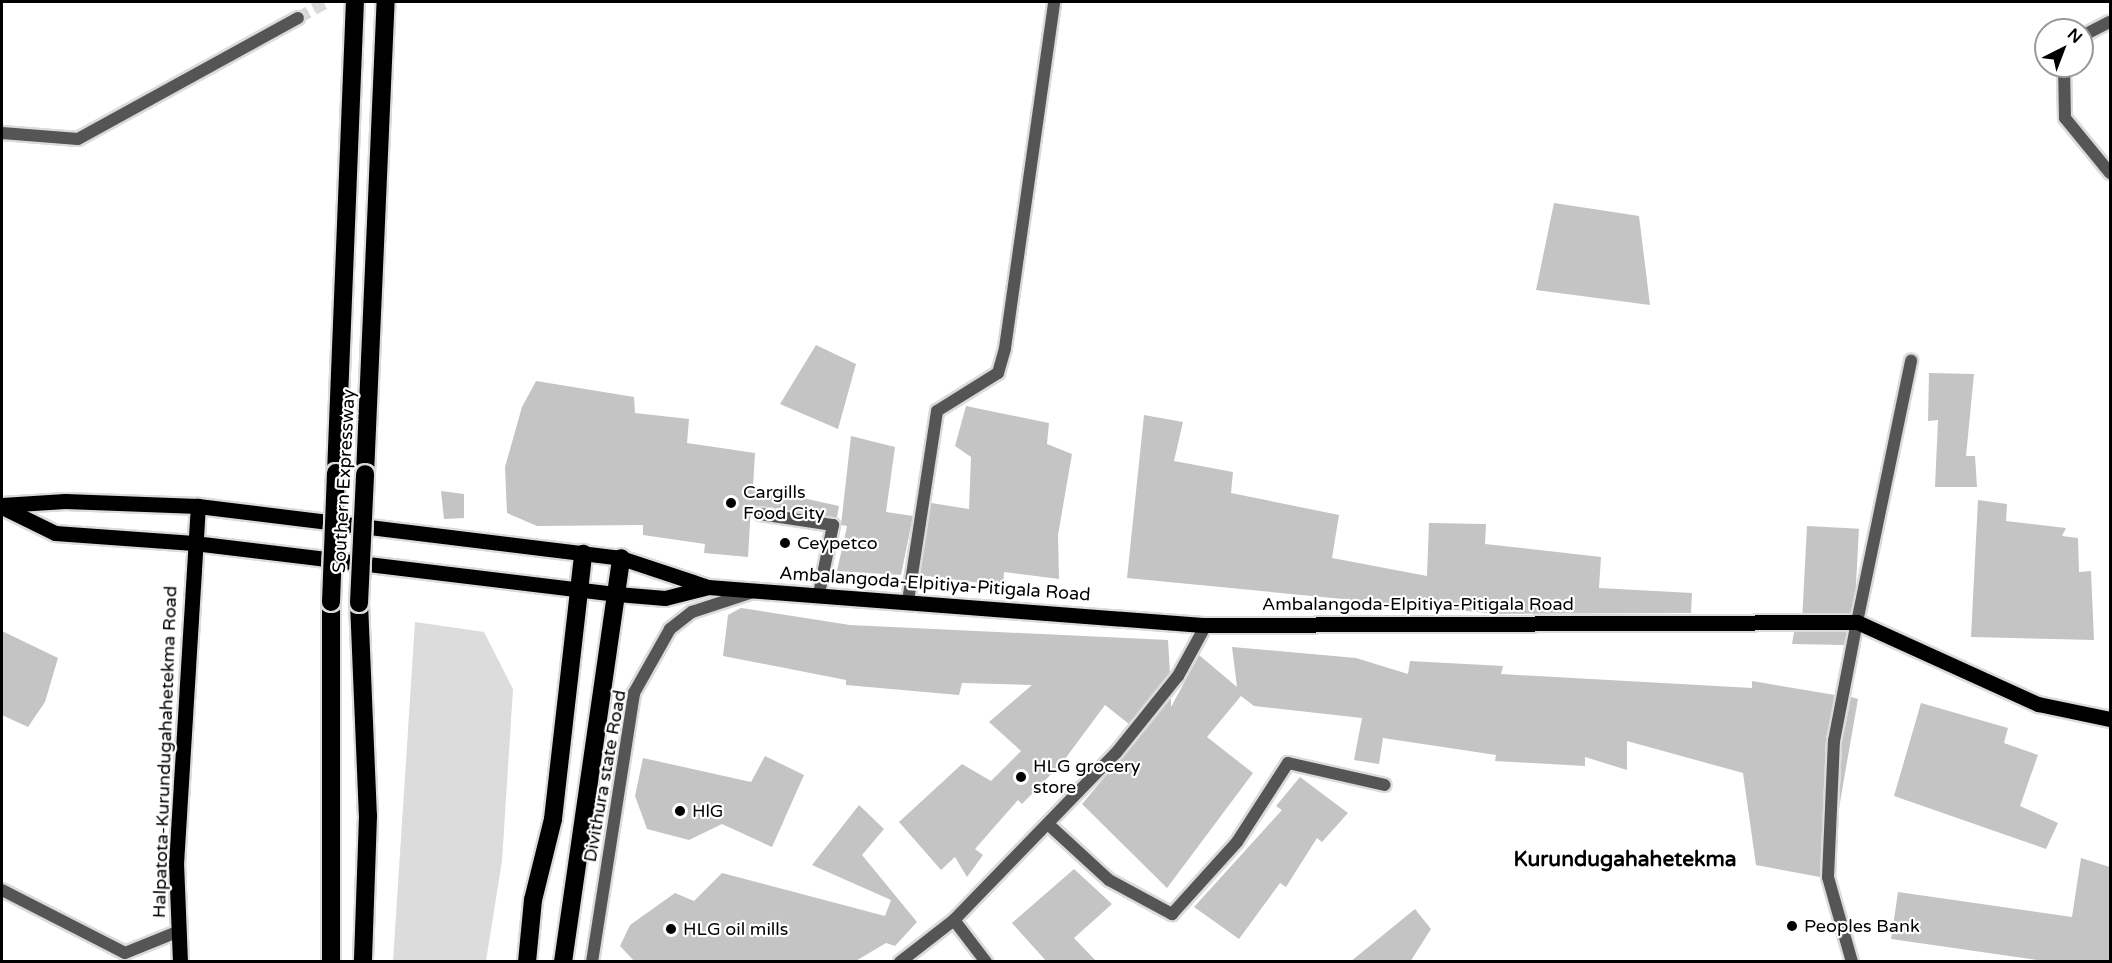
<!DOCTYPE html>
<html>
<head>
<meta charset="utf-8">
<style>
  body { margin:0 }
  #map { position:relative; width:2112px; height:963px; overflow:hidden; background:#fff; font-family:"Varela Round",sans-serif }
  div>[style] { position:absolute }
  .green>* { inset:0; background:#dcdcdc }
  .building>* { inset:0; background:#c4c4c4; transform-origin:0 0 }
  .minor-tunnel>* { height:12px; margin-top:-6px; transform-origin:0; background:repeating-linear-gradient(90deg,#d9d9d9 0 12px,transparent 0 18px) }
  .roads { filter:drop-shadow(2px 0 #dbdbdb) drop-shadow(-2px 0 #dbdbdb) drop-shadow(0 2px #dbdbdb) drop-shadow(0 -2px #dbdbdb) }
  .service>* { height:12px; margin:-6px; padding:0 6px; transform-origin:6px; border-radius:6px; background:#555 }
  .minor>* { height:12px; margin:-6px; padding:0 6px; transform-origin:6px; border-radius:6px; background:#555 }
  .tertiary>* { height:12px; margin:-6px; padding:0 6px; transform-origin:6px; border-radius:6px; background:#555 }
  .primary>* { height:15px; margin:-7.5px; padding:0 7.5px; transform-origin:7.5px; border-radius:7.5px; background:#000 }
  .motorway>* { height:18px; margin:-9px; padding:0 9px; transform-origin:9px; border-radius:9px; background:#000 }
  .bridges { filter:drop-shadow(2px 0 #dbdbdb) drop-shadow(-2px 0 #dbdbdb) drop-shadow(0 2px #dbdbdb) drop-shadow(0 -2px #dbdbdb) }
  .motorway-bridge>* { height:18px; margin:-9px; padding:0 9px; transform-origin:9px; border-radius:9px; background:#000 }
  .dots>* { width:16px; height:16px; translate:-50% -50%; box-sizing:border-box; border:3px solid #fff; border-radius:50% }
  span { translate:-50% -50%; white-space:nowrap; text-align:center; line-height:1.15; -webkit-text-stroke:4.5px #fff; paint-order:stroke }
  .street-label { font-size:18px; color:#000 }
  .poi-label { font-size:18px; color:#000 }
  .left { translate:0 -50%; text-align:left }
  .quarter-label { font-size:21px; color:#000; font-weight:700 }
  .frame { position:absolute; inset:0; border:3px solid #000; pointer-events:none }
  .north { position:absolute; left:2034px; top:18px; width:60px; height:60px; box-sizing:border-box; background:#fff; border:2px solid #999; border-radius:50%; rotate:42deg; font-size:16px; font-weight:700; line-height:24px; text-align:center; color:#000 }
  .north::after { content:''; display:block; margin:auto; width:21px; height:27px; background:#000; clip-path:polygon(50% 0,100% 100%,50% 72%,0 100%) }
</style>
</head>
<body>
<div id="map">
  <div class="green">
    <div style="clip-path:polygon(415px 622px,484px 632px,513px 689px,502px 861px,486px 961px,393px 961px)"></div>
  </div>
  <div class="building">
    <div style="clip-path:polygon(1554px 203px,1639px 216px,1650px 305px,1536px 290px)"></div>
    <div style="clip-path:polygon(816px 345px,856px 364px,838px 429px,780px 404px)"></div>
    <div style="clip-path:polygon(1929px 373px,1974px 374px,1966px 456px,1975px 456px,1977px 487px,1935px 487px,1938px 420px,1928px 421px)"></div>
    <div style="clip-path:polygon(536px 381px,634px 397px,635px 413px,689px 419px,687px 443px,755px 453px,753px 487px,839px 506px,837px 518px,751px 507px,748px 557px,704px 553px,705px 544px,643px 535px,643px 525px,537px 526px,507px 513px,505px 467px,522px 407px)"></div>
    <div style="clip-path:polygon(966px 406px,1049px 423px,1047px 444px,1072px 454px,1058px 535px,1059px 579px,1004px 572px,1003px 586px,920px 575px,931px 503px,969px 509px,971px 457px,955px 446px)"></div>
    <div style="clip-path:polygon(1144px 415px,1183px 422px,1174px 461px,1233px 472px,1231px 493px,1339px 515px,1332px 558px,1427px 576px,1429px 523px,1486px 524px,1485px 544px,1601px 557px,1599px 588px,1692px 593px,1691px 613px,1498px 614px,1127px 578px)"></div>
    <div style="clip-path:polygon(851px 436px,895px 447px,886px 512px,913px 516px,901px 575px,837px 571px,847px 526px,841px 525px)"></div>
    <div style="clip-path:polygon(441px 491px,464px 494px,464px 518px,444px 519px)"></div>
    <div style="clip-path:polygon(1978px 500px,2007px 504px,2006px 521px,2066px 528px,2062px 536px,2078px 538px,2079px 572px,2091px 571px,2094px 640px,1971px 637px)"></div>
    <div style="left:1807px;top:526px;width:52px;height:88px;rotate:3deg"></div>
    <div style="clip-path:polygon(741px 608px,850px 625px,1168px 640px,1170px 673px,1129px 724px,1105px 705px,1062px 763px,1022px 804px,1018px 800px,975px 849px,983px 855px,967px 877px,955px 857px,941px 870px,899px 822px,962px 764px,991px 781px,1021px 751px,989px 722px,1032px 685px,962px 683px,959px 695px,846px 685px,846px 680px,723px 656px,728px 615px)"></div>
    <div style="clip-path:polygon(2px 631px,58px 658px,45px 702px,28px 727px,2px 715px)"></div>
    <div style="clip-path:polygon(1794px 632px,1847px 632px,1844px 645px,1792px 644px)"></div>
    <div style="clip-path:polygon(1232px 647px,1356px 658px,1408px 674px,1410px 661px,1503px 666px,1501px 674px,1752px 688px,1752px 681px,1835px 695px,1826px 741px,1820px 877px,1756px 865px,1743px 773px,1627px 741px,1627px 770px,1585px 757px,1585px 766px,1495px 761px,1496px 755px,1383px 738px,1379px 764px,1354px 760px,1362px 718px,1254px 706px,1241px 696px,1207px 737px,1253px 773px,1167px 888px,1082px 804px,1171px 698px,1171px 707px,1199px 655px,1237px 687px)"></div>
    <div style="clip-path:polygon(1851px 697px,1858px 699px,1839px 808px,1842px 742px)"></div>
    <div style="clip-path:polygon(1921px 703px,2008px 728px,2004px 743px,2038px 755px,2020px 806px,2058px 823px,2046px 849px,1894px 796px)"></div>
    <div style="clip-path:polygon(765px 756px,804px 775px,772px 847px,722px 824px,689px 840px,647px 829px,635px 796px,643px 758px,751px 782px)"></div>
    <div style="clip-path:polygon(1300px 777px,1348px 813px,1322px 842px,1317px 838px,1286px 887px,1280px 883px,1239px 939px,1194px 907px,1282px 810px,1276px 806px)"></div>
    <div style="clip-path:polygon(859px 805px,884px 829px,862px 855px,917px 922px,895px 946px,886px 943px,854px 962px,635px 962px,620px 946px,630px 925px,675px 893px,694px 901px,722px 873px,885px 916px,891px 900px,812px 865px)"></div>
    <div style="clip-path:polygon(2081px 858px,2110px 867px,2110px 962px,2052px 962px,1891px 939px,1898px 892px,2072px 917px)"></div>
    <div style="clip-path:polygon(1074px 869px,1112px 904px,1074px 938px,1097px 962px,1047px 962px,1012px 923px)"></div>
    <div style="clip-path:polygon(1415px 909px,1431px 929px,1410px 962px,1350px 962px)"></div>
  </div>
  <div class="minor-tunnel">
    <div style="left:298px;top:18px;width:33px;rotate:-29deg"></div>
  </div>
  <div class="roads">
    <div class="service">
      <div style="left:954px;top:920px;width:53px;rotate:52.7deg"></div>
    </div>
    <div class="minor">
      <div style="left:2px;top:133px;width:76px;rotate:4.5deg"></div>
      <div style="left:78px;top:139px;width:251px;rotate:-28.8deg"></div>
      <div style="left:760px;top:514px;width:74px;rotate:8.6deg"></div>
      <div style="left:833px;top:525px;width:70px;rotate:101.5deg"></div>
      <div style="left:908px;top:601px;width:192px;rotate:-81.3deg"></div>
      <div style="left:937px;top:411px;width:72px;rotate:-31.9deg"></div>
      <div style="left:998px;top:373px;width:26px;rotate:-74deg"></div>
      <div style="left:1005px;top:348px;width:349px;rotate:-81.9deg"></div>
      <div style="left:1857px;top:622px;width:267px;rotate:-78.3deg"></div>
      <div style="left:1048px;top:824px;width:83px;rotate:42.6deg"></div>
      <div style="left:1109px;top:880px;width:72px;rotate:28.4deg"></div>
      <div style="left:1172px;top:914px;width:97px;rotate:-47.9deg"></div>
      <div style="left:1237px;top:842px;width:94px;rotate:-57.2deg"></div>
      <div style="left:1288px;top:763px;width:99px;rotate:12.8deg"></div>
      <div style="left:2px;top:890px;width:138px;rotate:27.1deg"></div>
      <div style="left:125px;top:953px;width:56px;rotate:-22deg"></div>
      <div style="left:592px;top:962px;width:272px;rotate:-81.1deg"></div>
      <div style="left:634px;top:693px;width:73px;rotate:-60.6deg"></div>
      <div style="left:670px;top:629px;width:28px;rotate:-38deg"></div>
      <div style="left:692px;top:612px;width:64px;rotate:-18.2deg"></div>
      <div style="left:900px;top:962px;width:68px;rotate:-37.9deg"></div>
      <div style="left:954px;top:920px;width:233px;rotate:-45.9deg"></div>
      <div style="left:1116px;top:753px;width:99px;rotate:-51.2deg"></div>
      <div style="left:1178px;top:676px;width:58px;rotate:-61.2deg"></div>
    </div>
    <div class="tertiary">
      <div style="left:2082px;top:36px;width:31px;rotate:-27deg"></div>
      <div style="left:2064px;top:66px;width:52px;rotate:88.9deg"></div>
      <div style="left:2065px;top:118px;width:71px;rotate:50.7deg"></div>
      <div style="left:1852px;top:962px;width:88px;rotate:-105.8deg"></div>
      <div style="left:1828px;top:877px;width:136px;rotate:-87.5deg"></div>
      <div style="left:1834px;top:741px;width:121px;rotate:-79.1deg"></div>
    </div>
    <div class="primary">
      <div style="left:2px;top:505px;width:63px;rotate:-3.6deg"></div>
      <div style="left:65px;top:501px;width:133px;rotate:2.2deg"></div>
      <div style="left:198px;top:506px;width:426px;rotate:7deg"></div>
      <div style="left:621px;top:558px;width:92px;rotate:18.4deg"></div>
      <div style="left:708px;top:587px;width:499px;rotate:4.4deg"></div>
      <div style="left:1206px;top:625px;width:651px;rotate:-0.26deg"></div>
      <div style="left:1857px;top:622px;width:199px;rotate:24.4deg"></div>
      <div style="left:2038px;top:704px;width:74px;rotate:11.8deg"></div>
      <div style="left:2px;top:507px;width:59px;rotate:26.1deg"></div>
      <div style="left:55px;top:533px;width:139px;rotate:4.1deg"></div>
      <div style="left:194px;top:543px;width:426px;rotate:6.9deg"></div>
      <div style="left:617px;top:594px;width:48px;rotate:4.8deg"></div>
      <div style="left:665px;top:598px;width:44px;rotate:-14.3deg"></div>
      <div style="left:180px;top:962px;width:98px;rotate:-92.3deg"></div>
      <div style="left:176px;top:864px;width:359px;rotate:-86.5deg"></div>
    </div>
    <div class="motorway">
      <div style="left:336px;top:473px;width:471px;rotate:-87.7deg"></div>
      <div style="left:365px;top:474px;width:472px;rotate:-87.5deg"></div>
      <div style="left:359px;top:603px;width:213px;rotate:87.6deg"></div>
      <div style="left:368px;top:816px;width:146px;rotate:92deg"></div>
      <div style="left:331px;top:962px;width:360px;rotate:-90deg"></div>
      <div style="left:527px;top:962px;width:62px;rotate:-84.5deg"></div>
      <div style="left:533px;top:900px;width:83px;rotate:-76.1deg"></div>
      <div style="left:553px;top:819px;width:267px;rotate:-83.5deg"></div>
      <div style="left:563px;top:962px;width:408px;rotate:-81.8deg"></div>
    </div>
  </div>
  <div class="bridges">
    <div class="motorway-bridge">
      <div style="left:331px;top:602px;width:129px;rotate:-87.8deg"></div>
      <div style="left:359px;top:603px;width:129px;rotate:-87.3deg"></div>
    </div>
  </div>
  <div class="dots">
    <div style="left:731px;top:503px;background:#000"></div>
    <div style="left:785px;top:543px;background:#000"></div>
    <div style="left:1021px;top:777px;background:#000"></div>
    <div style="left:680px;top:811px;background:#000"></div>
    <div style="left:1792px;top:926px;background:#000"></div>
    <div style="left:671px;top:929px;background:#000"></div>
  </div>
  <div class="street-label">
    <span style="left:344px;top:481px;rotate:-87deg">Southern Expressway</span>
    <span style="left:935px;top:584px;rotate:4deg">Ambalangoda-Elpitiya-Pitigala Road</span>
    <span style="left:1418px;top:604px">Ambalangoda-Elpitiya-Pitigala Road</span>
    <span style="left:165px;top:752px;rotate:-88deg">Halpatota-Kurundugahahetekma Road</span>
    <span style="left:605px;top:776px;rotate:-80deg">Divithura state Road</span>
  </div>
  <div class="poi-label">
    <span class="left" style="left:743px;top:503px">Cargills<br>Food City</span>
    <span class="left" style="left:797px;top:543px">Ceypetco</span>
    <span class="left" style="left:1033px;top:777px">HLG grocery<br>store</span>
    <span class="left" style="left:692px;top:811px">HlG</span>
    <span class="left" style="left:1804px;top:926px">Peoples Bank</span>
    <span class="left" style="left:683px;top:929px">HLG oil mills</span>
  </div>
  <div class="quarter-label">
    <span style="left:1625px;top:860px">Kurundugahahetekma</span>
  </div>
  <div class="frame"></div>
  <div class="north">N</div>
</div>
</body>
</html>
